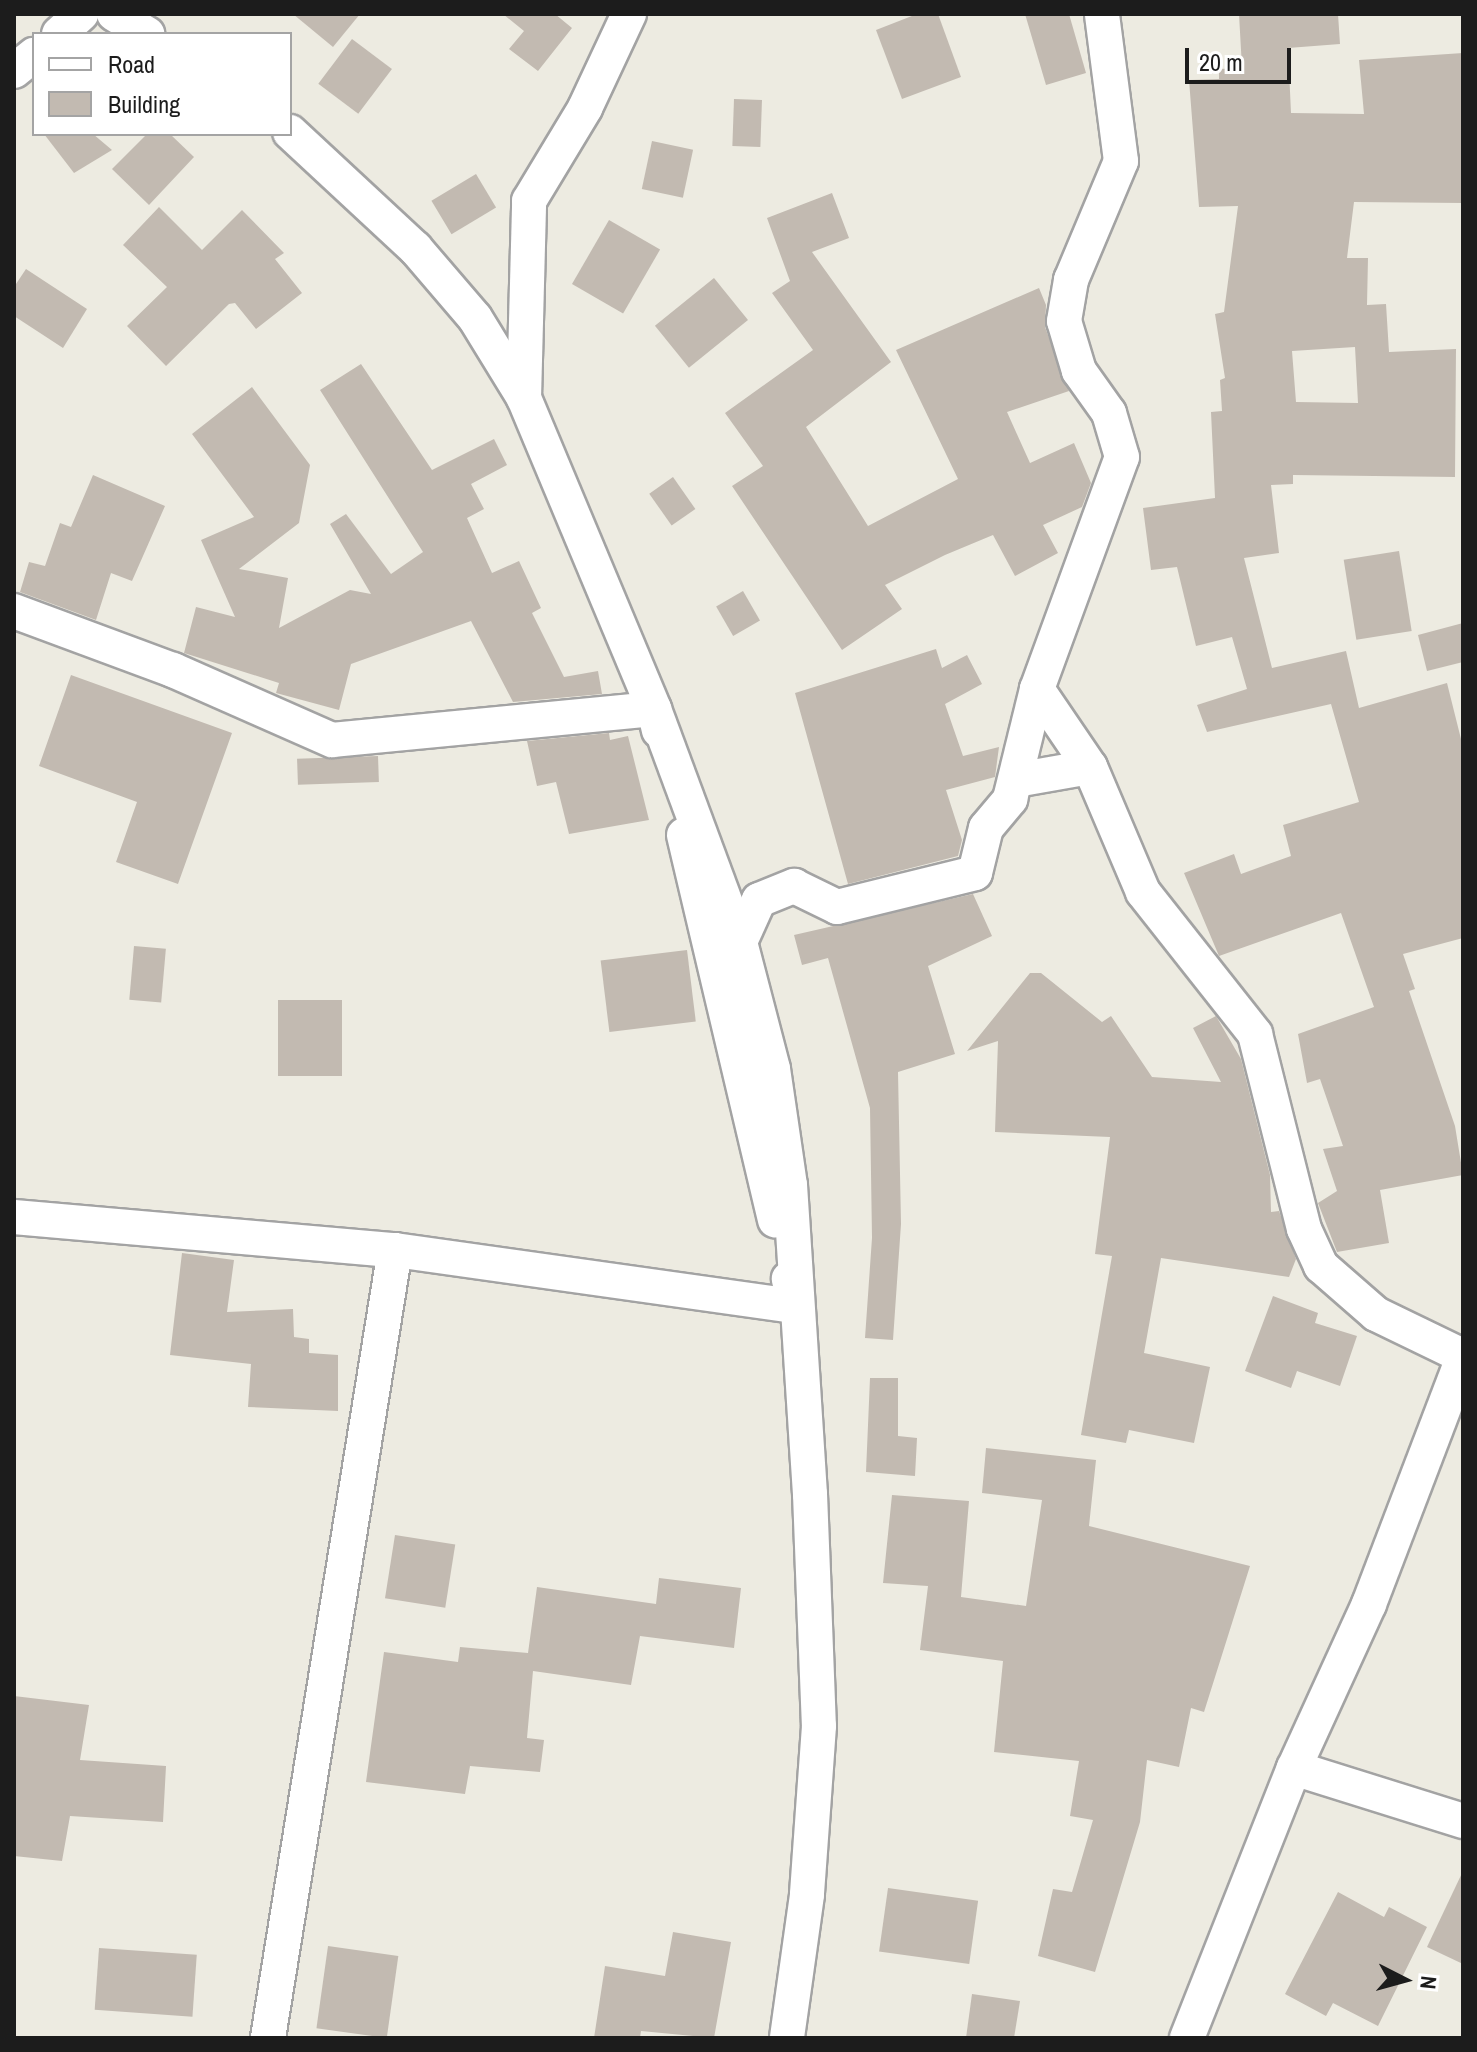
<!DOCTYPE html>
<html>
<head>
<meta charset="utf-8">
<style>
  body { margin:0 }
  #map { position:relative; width:1477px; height:2052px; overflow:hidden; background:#edebe1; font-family:"Archivo Narrow",sans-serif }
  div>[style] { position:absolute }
  .building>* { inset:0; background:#c2bab1; transform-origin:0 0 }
  .roads { filter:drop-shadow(2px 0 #a3a3a3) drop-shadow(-2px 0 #a3a3a3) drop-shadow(0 2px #a3a3a3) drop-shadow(0 -2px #a3a3a3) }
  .street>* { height:34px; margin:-17px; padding:0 17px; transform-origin:17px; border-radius:17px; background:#fff }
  span { translate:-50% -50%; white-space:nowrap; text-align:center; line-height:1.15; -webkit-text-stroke:6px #fff; paint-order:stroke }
  .frame { position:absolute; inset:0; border:16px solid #1c1c1c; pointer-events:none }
  .legend { position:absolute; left:32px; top:32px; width:260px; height:104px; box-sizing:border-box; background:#fff; border:2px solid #a4a4a4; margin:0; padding:10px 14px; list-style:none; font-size:24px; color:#1c1c1c }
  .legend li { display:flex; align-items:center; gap:16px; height:40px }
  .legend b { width:40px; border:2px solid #a4a4a4 }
  .north { position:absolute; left:1365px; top:1940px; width:80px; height:80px; -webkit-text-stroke:6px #fff; paint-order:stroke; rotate:96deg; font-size:22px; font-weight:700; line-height:32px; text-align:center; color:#1c1c1c }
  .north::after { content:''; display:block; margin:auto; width:28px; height:36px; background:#1c1c1c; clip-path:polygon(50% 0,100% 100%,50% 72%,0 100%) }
  .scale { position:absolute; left:1185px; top:48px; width:106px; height:36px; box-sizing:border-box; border:4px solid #1c1c1c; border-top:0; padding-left:10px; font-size:24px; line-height:28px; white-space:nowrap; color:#1c1c1c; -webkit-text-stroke:6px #fff; paint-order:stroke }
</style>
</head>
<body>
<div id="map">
  <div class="building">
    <div style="clip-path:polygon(293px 14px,360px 14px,333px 47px)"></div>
    <div style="clip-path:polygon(503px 14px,555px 14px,572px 28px,538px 71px,509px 49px,524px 31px)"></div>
    <div style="clip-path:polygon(917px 14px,938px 14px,961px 77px,902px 99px,876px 30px)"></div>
    <div style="clip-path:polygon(1025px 14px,1069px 14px,1086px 73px,1046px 85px)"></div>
    <div style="clip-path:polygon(evenodd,1239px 14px,1338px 14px,1340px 44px,1288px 48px,1291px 113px,1364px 114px,1359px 60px,1463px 53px,1463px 203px,1354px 202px,1347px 258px,1368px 258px,1367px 305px,1386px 304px,1389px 352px,1456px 349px,1455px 477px,1293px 475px,1293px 484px,1271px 485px,1279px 553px,1244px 558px,1272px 668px,1346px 651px,1359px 708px,1447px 683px,1463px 747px,1463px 938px,1403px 954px,1415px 989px,1409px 991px,1455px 1126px,1463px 1175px,1380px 1190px,1389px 1243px,1337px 1252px,1318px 1203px,1337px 1191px,1323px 1149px,1343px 1146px,1320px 1079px,1307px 1083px,1298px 1034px,1374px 1007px,1341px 913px,1219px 956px,1184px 873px,1234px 854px,1241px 874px,1291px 856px,1283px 825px,1359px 802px,1331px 704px,1207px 732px,1197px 705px,1247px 689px,1232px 637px,1196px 646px,1177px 567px,1151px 570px,1143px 508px,1215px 498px,1211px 412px,1222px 411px,1220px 380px,1225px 378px,1215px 314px,1224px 312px,1238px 206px,1199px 207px,1189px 80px,1219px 79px,1219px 69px,1242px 68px,1239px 14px,1355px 347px,1358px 403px,1296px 402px,1292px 351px,1355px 347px)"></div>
    <div style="left:352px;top:39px;width:50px;height:56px;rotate:37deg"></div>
    <div style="left:734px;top:99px;width:28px;height:47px;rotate:2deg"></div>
    <div style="clip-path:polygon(44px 134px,93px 134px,112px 150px,74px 173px)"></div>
    <div style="clip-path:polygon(147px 134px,170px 134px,194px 157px,149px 205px,112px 169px)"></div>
    <div style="left:652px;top:141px;width:42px;height:49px;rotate:12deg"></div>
    <div style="left:476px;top:174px;width:39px;height:52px;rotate:59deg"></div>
    <div style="clip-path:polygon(832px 193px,849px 238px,812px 252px,891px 362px,806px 427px,868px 526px,958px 479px,896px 350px,1039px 288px,1046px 305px,1045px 327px,1069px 391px,1007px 412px,1030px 463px,1074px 443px,1091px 483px,1082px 507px,1043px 525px,1058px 553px,1015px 576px,993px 535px,945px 555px,885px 585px,902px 609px,842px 650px,732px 486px,763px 466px,725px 413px,813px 350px,772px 293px,790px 281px,767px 218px)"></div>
    <div style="clip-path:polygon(159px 207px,202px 250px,242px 210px,284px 253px,275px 259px,302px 293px,256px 329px,235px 303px,229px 304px,166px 366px,127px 326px,167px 287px,123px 245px)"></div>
    <div style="left:609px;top:220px;width:59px;height:74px;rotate:30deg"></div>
    <div style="clip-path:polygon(26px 269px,87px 309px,63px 348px,14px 316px,14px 287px)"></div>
    <div style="left:714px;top:278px;width:54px;height:76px;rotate:51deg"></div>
    <div style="clip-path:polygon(361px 364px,432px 470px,494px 439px,507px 465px,471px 484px,484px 509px,467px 518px,492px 573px,519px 561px,541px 608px,532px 613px,564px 677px,598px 671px,602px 694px,513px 702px,471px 621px,351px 664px,339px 710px,276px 693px,279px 683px,184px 653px,196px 607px,235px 617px,201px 540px,254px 517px,192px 434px,252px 387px,310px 465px,299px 523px,239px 569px,288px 578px,279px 628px,350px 590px,371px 594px,330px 524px,346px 514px,391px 574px,423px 552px,320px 390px)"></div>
    <div style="clip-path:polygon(93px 475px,165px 506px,132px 581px,111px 573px,96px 620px,20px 592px,29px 562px,45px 566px,60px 523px,71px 527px)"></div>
    <div style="left:673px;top:477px;width:39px;height:29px;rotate:55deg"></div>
    <div style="left:1399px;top:551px;width:81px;height:56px;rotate:81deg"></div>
    <div style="left:743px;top:591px;width:34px;height:31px;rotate:60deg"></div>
    <div style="clip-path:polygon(1463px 623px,1463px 662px,1427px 671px,1418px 635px)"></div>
    <div style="clip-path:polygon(936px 649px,942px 668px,967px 655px,982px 684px,945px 704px,963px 756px,999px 747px,995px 777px,946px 790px,962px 840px,958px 856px,848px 884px,795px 693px)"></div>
    <div style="clip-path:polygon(71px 675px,232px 733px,178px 884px,116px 862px,137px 802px,39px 766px)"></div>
    <div style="clip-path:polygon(609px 733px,610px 740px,628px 736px,649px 820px,569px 834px,556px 782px,537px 786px,527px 741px)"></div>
    <div style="left:378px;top:756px;width:26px;height:81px;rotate:88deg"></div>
    <div style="clip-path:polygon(973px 894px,992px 936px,928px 966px,955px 1054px,898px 1072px,901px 1224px,893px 1340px,865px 1338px,872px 1238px,870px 1108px,828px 958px,802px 965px,794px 935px)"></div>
    <div style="left:134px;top:946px;width:32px;height:54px;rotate:5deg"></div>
    <div style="left:687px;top:950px;width:72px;height:87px;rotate:83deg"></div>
    <div style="clip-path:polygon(1030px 973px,1041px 973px,1102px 1022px,1111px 1016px,1152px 1077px,1221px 1082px,1193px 1028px,1216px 1016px,1241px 1059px,1270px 1175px,1271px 1212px,1279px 1211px,1296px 1259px,1289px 1277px,1161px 1258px,1144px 1353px,1210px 1367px,1194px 1443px,1129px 1430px,1126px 1443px,1081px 1435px,1112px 1256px,1095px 1254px,1110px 1137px,995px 1132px,998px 1041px,967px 1051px)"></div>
    <div style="left:342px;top:1000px;width:76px;height:64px;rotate:90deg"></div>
    <div style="clip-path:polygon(182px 1253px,234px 1260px,227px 1312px,293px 1309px,294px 1337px,309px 1339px,309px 1353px,338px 1355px,338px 1411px,248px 1407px,251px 1364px,170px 1355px)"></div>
    <div style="clip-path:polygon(1273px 1296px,1318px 1313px,1315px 1323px,1357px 1336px,1340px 1386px,1297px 1371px,1291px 1388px,1245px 1371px)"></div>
    <div style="clip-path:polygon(870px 1378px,898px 1378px,898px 1436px,917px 1438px,915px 1476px,866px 1472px)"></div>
    <div style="clip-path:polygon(986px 1448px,1096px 1460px,1089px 1526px,1250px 1566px,1204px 1712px,1191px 1708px,1179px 1767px,1147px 1760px,1140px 1822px,1095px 1972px,1038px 1956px,1053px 1889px,1072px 1892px,1093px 1820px,1070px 1816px,1079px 1761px,994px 1752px,1003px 1661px,920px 1650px,928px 1586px,883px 1583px,892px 1495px,969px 1501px,961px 1597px,1026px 1606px,1042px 1500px,982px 1493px)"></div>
    <div style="left:395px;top:1535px;width:61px;height:64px;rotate:9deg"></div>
    <div style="clip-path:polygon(659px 1578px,741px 1588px,734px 1648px,640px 1636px,631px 1685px,533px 1671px,527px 1738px,544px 1740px,540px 1772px,470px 1766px,465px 1794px,366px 1782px,384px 1652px,458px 1662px,460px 1647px,528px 1653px,537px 1587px,656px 1604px)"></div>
    <div style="clip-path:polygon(14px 1696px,89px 1705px,80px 1760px,166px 1766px,163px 1822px,70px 1816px,62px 1861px,14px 1856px)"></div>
    <div style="clip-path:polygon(1463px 1871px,1463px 1964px,1427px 1947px)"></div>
    <div style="left:888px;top:1888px;width:91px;height:64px;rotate:8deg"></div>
    <div style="clip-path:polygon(1338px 1892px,1384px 1917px,1389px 1907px,1427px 1927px,1378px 2026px,1333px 2003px,1326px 2016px,1285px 1994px)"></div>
    <div style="clip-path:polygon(673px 1932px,731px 1942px,714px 2038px,641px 2031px,640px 2038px,594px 2038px,605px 1966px,665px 1976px)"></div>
    <div style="left:328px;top:1946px;width:71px;height:83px;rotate:8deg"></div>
    <div style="left:99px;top:1948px;width:98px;height:62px;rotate:4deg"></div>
    <div style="clip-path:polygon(972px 1994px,1020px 2001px,1014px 2038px,966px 2038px)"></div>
  </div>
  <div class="roads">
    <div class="street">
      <div style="left:114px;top:14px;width:39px;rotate:31deg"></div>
      <div style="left:59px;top:34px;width:30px;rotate:-42deg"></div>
      <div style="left:14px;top:71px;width:26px;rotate:-39deg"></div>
      <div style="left:290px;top:132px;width:171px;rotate:42.9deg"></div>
      <div style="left:415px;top:248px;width:92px;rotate:49.4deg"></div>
      <div style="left:475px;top:318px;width:94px;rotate:58.5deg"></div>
      <div style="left:524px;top:398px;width:337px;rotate:67.3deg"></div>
      <div style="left:654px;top:709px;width:248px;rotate:69.7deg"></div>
      <div style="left:740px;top:942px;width:131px;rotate:75.4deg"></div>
      <div style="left:773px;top:1069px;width:117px;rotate:81.7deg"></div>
      <div style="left:790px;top:1185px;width:310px;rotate:86.3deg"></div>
      <div style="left:810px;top:1494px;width:232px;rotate:87.8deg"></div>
      <div style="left:819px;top:1726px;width:169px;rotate:94.1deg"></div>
      <div style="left:807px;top:1895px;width:144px;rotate:98deg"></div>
      <div style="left:524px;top:398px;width:197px;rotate:-88.5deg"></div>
      <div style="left:529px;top:201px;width:109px;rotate:-58.9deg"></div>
      <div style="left:585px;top:108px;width:104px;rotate:-64.9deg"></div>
      <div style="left:14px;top:611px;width:170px;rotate:20.4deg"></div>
      <div style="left:173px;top:670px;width:174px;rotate:23.8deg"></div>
      <div style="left:332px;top:740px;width:323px;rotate:-5.5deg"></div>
      <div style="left:654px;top:709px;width:22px;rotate:77deg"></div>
      <div style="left:1037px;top:689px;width:94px;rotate:55.8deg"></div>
      <div style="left:1090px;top:767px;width:136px;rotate:67deg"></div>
      <div style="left:1143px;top:892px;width:181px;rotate:51.7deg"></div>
      <div style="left:1255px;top:1034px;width:201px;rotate:75.9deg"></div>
      <div style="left:1304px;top:1229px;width:41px;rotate:65.3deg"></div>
      <div style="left:1321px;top:1266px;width:73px;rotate:41.1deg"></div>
      <div style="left:1376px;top:1314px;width:97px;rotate:25.8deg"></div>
      <div style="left:1016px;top:780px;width:75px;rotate:-10deg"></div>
      <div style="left:684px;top:835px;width:396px;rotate:76.7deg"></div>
      <div style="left:740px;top:942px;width:46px;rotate:-65.7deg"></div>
      <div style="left:759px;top:900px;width:38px;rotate:-22deg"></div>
      <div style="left:794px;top:886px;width:48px;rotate:26deg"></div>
      <div style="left:837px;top:907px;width:142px;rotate:-13.8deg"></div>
      <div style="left:975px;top:873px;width:46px;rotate:-76.3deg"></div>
      <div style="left:986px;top:828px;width:38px;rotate:-50deg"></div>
      <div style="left:1010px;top:799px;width:113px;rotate:-76.2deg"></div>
      <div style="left:1037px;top:689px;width:247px;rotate:-69.9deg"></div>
      <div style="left:1122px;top:457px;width:46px;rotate:-106.5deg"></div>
      <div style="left:1109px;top:413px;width:52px;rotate:-125.5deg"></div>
      <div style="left:1079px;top:371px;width:52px;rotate:-106.7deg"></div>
      <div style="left:1064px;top:321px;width:42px;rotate:-80.3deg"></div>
      <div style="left:1071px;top:280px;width:129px;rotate:-67.2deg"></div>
      <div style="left:1121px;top:161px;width:148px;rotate:-97.4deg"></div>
      <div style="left:14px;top:1217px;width:382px;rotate:5deg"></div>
      <div style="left:395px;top:1250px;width:798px;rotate:99.16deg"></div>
      <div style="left:395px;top:1250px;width:404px;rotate:8deg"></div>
      <div style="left:795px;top:1306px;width:28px;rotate:-103deg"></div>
      <div style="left:1294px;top:1768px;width:177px;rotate:17.4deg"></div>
      <div style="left:1187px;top:2038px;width:290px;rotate:-68.4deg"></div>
      <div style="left:1294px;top:1768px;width:180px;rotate:-65.4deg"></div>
      <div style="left:1369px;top:1604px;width:263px;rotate:-69.1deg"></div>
    </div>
  </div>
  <div class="frame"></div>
  <ul class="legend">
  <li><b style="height:10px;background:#fff"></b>Road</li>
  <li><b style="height:22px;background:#c2bab1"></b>Building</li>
  </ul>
  <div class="north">N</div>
  <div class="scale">20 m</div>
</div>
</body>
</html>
